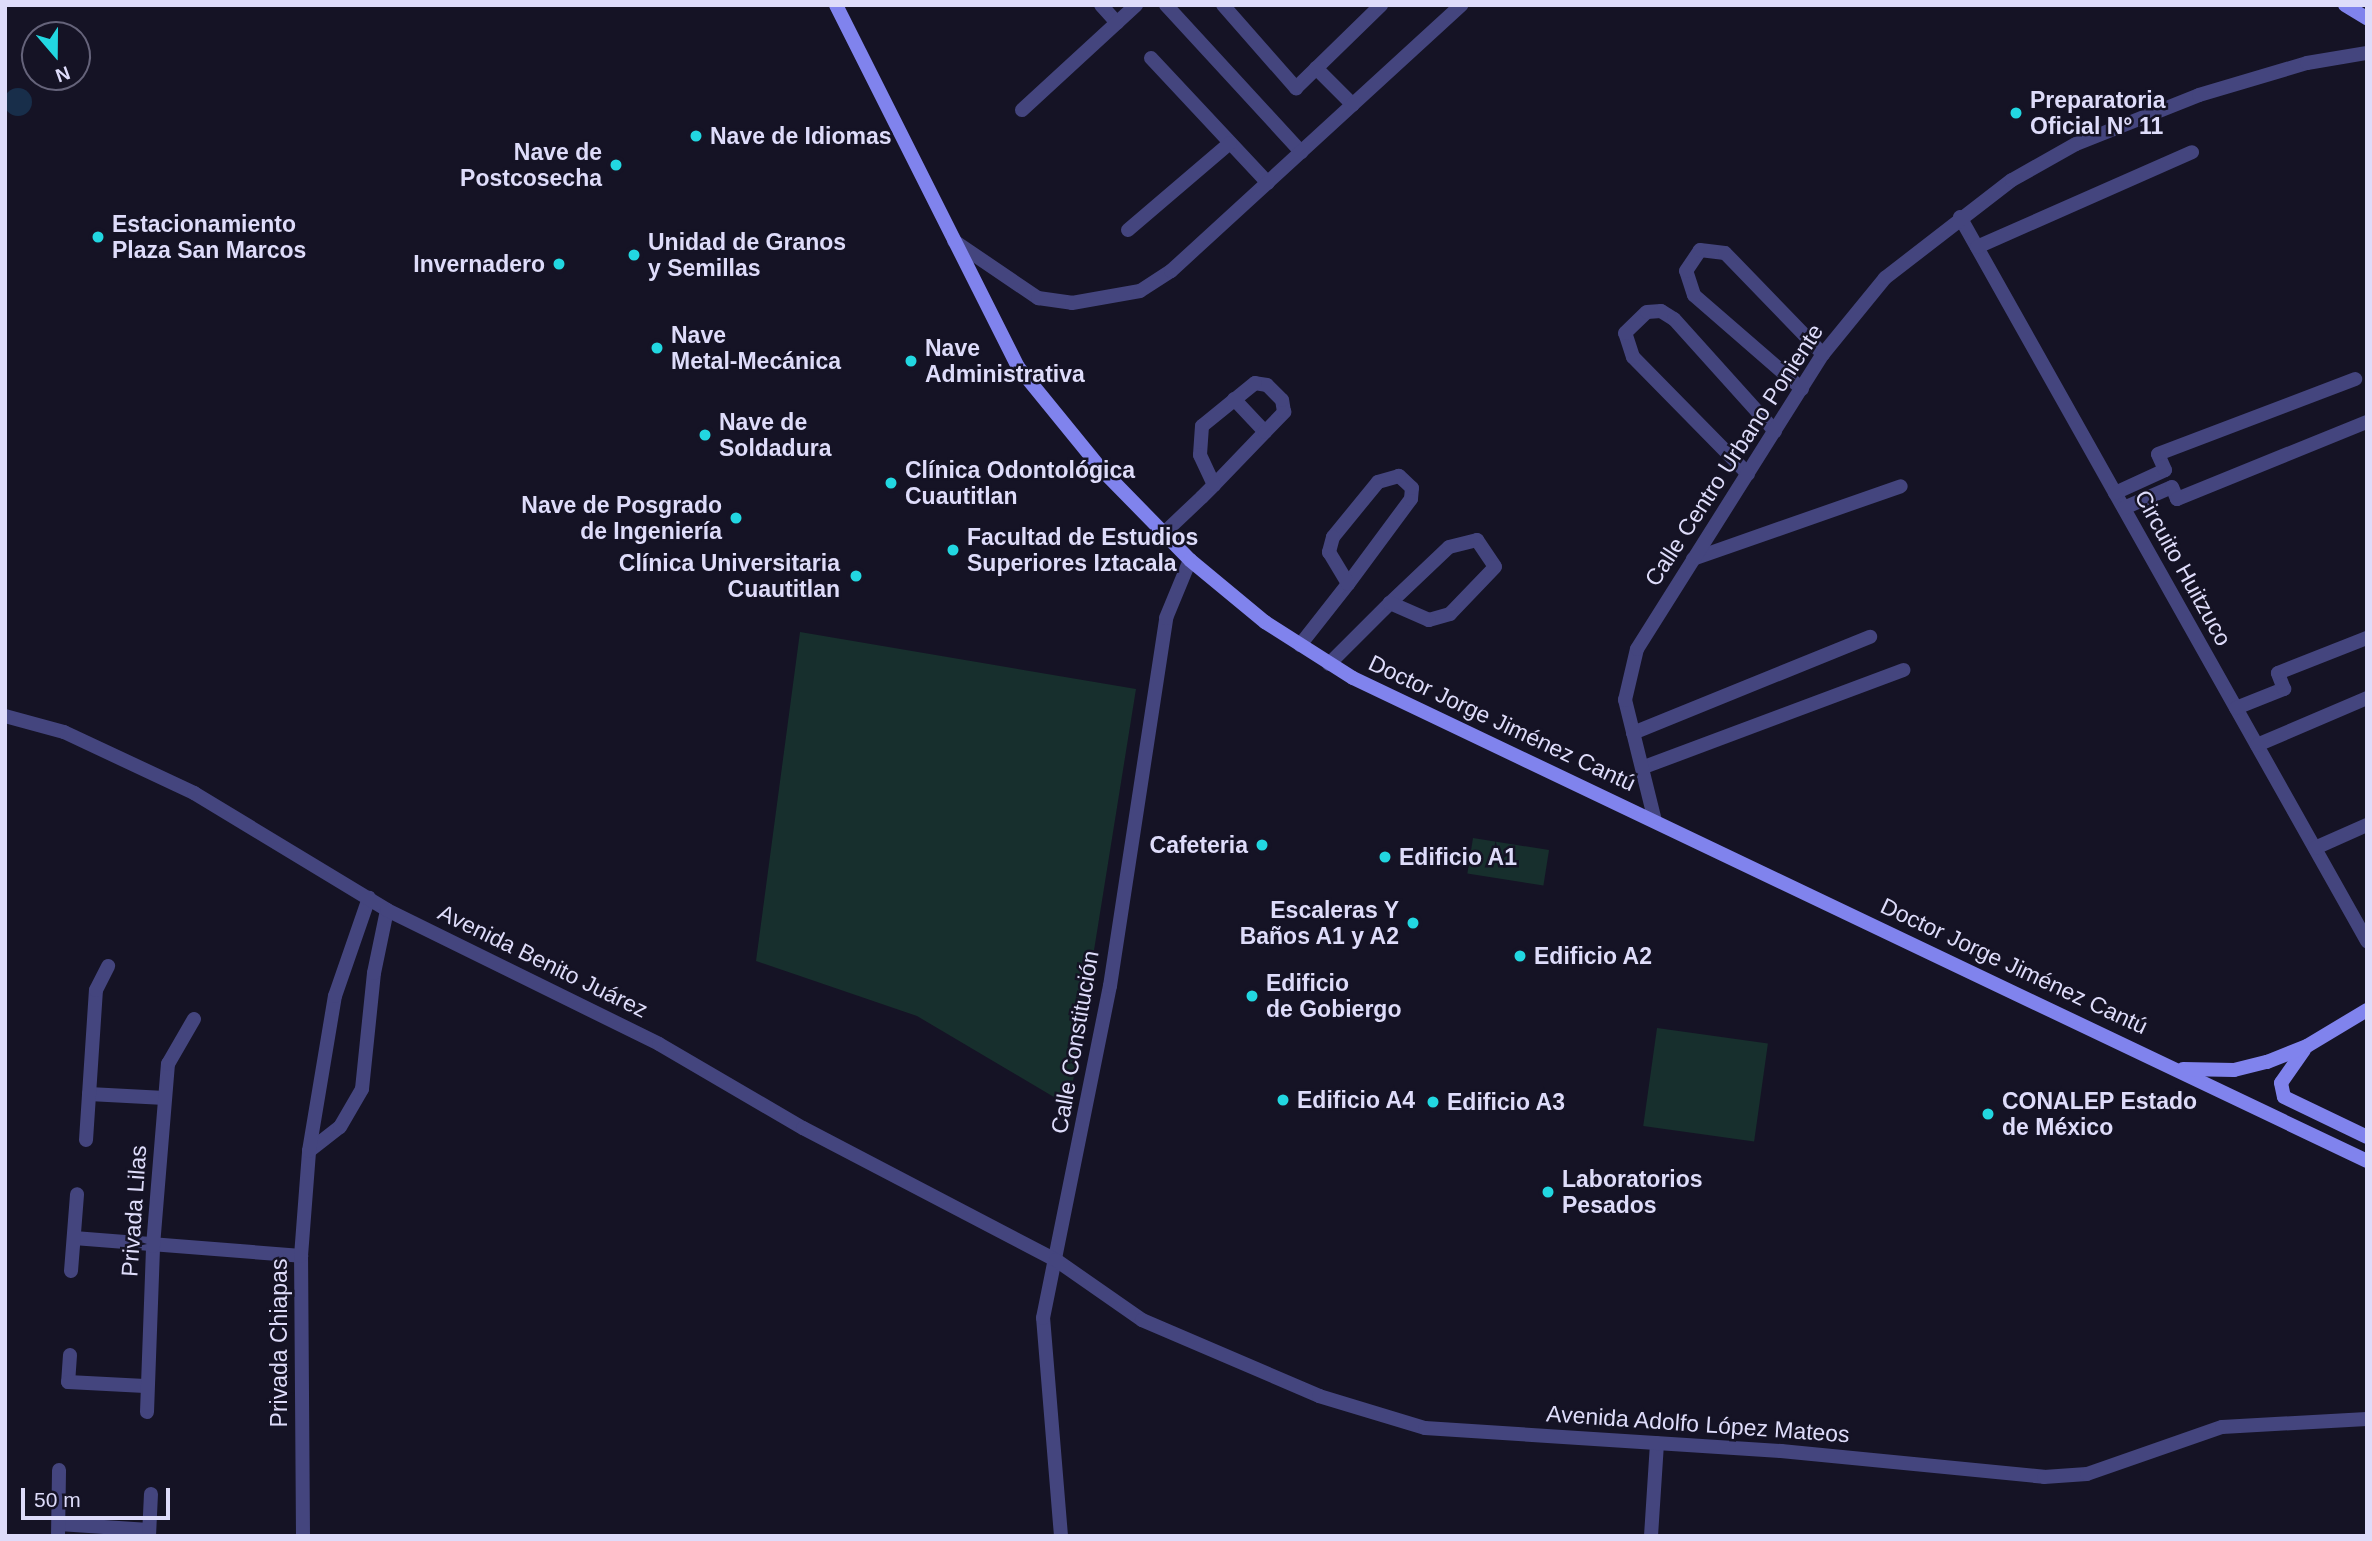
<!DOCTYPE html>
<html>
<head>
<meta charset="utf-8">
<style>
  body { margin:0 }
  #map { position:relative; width:2372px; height:1541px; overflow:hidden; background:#151325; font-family:Arial,sans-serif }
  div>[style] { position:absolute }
  .green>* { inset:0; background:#172f2d; transform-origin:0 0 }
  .water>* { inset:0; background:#182e4a }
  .round { border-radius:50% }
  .minor>* { height:14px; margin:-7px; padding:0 7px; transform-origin:7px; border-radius:7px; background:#44457e }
  .tertiary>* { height:14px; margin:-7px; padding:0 7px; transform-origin:7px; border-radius:7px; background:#44457e }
  .secondary>* { height:14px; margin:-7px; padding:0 7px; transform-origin:7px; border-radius:7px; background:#8083ed }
  .dots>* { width:19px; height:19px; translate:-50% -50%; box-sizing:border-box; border:4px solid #151325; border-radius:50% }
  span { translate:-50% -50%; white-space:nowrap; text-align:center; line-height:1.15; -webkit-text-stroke:5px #151325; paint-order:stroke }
  .poi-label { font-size:23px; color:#dedcfa; font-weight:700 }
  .left { translate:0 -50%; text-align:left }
  .right { translate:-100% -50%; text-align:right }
  .street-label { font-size:23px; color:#dedcfa }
  .frame { position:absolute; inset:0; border:7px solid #dedcfa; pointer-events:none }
  .north { position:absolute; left:21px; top:21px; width:70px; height:70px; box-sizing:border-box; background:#151325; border:2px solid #65637a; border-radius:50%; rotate:160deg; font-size:19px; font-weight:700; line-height:28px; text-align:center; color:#dedcfa }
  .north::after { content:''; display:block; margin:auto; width:24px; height:32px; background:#22d7e1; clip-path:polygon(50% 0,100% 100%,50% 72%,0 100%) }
  .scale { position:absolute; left:21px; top:1488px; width:149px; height:32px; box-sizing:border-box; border:4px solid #dedcfa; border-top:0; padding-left:9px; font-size:21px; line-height:24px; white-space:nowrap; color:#dedcfa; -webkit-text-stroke:5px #151325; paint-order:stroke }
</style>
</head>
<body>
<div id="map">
  <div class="green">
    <div style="clip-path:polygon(800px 632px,1136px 689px,1069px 1106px,917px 1016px,756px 961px)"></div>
    <div style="left:1473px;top:838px;width:77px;height:36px;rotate:9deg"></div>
    <div style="left:1657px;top:1028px;width:112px;height:99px;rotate:8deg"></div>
  </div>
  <div class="water">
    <div class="round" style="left:4px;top:88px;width:28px;height:28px"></div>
  </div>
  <div class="minor">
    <div style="left:1101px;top:5px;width:24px;rotate:48deg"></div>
    <div style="left:1166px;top:5px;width:200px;rotate:47.4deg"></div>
    <div style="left:1223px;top:5px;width:111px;rotate:48.7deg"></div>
    <div style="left:1296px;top:88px;width:119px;rotate:-44.3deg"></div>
    <div style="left:1151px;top:58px;width:171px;rotate:46.9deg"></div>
    <div style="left:1316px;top:68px;width:52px;rotate:45deg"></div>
    <div style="left:1022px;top:110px;width:155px;rotate:-42.6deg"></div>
    <div style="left:1960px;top:217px;width:831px;rotate:60.66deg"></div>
    <div style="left:1128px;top:230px;width:134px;rotate:-40.5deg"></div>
    <div style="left:1977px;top:247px;width:235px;rotate:-23.8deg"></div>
    <div style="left:1802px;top:389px;width:143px;rotate:-139deg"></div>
    <div style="left:1694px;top:295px;width:25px;rotate:-108deg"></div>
    <div style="left:1686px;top:271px;width:25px;rotate:-56deg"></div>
    <div style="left:1700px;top:250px;width:25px;rotate:7deg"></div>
    <div style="left:1725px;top:253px;width:141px;rotate:45.9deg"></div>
    <div style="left:1234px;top:399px;width:45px;rotate:46.8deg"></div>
    <div style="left:1748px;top:474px;width:164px;rotate:-134.5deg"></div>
    <div style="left:1633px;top:357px;width:25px;rotate:-108deg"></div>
    <div style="left:1625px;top:333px;width:30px;rotate:-44deg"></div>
    <div style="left:1647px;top:312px;width:14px;rotate:-4deg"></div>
    <div style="left:1661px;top:311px;width:15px;rotate:32deg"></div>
    <div style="left:1674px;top:319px;width:151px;rotate:48deg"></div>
    <div style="left:2115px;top:493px;width:55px;rotate:-24.7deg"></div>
    <div style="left:2165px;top:470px;width:17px;rotate:-114deg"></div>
    <div style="left:2158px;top:454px;width:211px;rotate:-20.8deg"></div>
    <div style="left:2124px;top:508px;width:52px;rotate:-23.6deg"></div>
    <div style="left:2172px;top:487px;width:13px;rotate:67deg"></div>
    <div style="left:2177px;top:499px;width:205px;rotate:-22.1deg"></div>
    <div style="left:1164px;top:533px;width:52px;rotate:-43.5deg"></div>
    <div style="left:1202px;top:497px;width:17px;rotate:-45deg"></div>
    <div style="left:1214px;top:485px;width:74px;rotate:-46.1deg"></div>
    <div style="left:1265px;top:432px;width:28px;rotate:-46deg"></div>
    <div style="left:1284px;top:412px;width:12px;rotate:-99deg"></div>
    <div style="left:1282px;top:400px;width:21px;rotate:-135deg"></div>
    <div style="left:1267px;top:385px;width:12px;rotate:-171deg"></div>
    <div style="left:1255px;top:383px;width:68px;rotate:140.9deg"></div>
    <div style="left:1202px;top:426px;width:29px;rotate:94deg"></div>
    <div style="left:1200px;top:455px;width:33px;rotate:65deg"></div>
    <div style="left:1693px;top:559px;width:220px;rotate:-19.3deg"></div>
    <div style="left:1300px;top:645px;width:78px;rotate:-51.8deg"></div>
    <div style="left:1348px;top:584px;width:106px;rotate:-53.5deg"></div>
    <div style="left:1411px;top:499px;width:11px;rotate:-85deg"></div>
    <div style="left:1412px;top:488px;width:18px;rotate:-137deg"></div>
    <div style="left:1399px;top:476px;width:22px;rotate:164deg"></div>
    <div style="left:1378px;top:482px;width:71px;rotate:129.3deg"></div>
    <div style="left:1333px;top:537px;width:16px;rotate:105deg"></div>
    <div style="left:1329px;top:552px;width:37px;rotate:59deg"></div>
    <div style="left:1329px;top:664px;width:86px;rotate:-45deg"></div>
    <div style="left:1390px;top:603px;width:81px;rotate:-43.5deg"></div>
    <div style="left:1449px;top:547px;width:29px;rotate:-14deg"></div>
    <div style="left:1477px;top:540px;width:32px;rotate:56deg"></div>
    <div style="left:1495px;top:567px;width:65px;rotate:133.8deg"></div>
    <div style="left:1450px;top:614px;width:22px;rotate:164deg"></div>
    <div style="left:1429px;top:620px;width:43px;rotate:-156.4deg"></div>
    <div style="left:2236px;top:708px;width:52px;rotate:-21.6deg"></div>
    <div style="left:2284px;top:689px;width:17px;rotate:-111deg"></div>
    <div style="left:2278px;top:673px;width:96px;rotate:-21.5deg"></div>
    <div style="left:1633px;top:733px;width:256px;rotate:-22.1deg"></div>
    <div style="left:2257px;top:745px;width:120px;rotate:-23.1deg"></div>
    <div style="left:1644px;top:767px;width:277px;rotate:-20.5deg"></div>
    <div style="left:1655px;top:821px;width:125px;rotate:-103.9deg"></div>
    <div style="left:1625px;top:700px;width:52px;rotate:-76.8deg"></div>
    <div style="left:1637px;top:649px;width:349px;rotate:-57.8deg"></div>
    <div style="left:1823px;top:354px;width:98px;rotate:-50.8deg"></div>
    <div style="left:1885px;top:278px;width:160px;rotate:-37.7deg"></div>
    <div style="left:2012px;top:180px;width:73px;rotate:-29.4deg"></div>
    <div style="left:2076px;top:144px;width:132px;rotate:-21.7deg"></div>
    <div style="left:2199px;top:95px;width:113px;rotate:-16.5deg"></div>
    <div style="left:2307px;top:63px;width:61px;rotate:-9.5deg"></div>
    <div style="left:2315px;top:848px;width:57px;rotate:-23.9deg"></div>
    <div style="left:89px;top:1094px;width:76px;rotate:3deg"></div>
    <div style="left:86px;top:1140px;width:150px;rotate:-86.2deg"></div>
    <div style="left:96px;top:990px;width:27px;rotate:-63deg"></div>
    <div style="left:309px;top:1151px;width:39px;rotate:-38deg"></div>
    <div style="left:340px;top:1127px;width:44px;rotate:-59.9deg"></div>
    <div style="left:362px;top:1089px;width:117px;rotate:-84.1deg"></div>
    <div style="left:374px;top:973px;width:64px;rotate:-78.3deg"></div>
    <div style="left:74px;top:1238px;width:228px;rotate:4.5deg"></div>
    <div style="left:71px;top:1271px;width:77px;rotate:-85.5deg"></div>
    <div style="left:70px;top:1355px;width:27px;rotate:94deg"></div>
    <div style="left:68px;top:1382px;width:77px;rotate:3deg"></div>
    <div style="left:147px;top:1412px;width:166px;rotate:-87.9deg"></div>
    <div style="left:153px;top:1246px;width:183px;rotate:-85.3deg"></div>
    <div style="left:168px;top:1064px;width:52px;rotate:-60deg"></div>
    <div style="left:59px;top:1524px;width:90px;rotate:3.8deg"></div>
    <div style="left:58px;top:1536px;width:66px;rotate:-89.1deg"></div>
    <div style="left:149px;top:1536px;width:42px;rotate:-87.3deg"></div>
    <div style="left:303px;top:1536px;width:280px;rotate:-90.4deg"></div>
    <div style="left:301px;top:1256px;width:105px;rotate:-85.6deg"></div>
    <div style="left:309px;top:1151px;width:157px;rotate:-80.5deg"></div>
    <div style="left:335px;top:996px;width:104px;rotate:-70.9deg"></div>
    <div style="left:1061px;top:1536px;width:219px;rotate:-94.7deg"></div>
    <div style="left:1043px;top:1318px;width:339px;rotate:-78.6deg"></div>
    <div style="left:1110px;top:986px;width:372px;rotate:-81.3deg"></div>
    <div style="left:1166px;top:618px;width:63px;rotate:-67.5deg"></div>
    <div style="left:1651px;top:1536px;width:93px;rotate:-86.3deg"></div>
  </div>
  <div class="tertiary">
    <div style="left:954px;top:241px;width:102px;rotate:34.2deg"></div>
    <div style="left:1038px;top:298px;width:34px;rotate:8deg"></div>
    <div style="left:1072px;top:303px;width:69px;rotate:-10deg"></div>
    <div style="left:1140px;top:291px;width:37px;rotate:-33deg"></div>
    <div style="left:1171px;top:271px;width:394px;rotate:-42.5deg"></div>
    <div style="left:5px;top:716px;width:61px;rotate:15.2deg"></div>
    <div style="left:64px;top:732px;width:144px;rotate:25.1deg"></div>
    <div style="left:194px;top:793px;width:226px;rotate:31.2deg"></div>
    <div style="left:387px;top:910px;width:303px;rotate:26.2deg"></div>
    <div style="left:659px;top:1044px;width:167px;rotate:30.3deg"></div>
    <div style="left:803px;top:1128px;width:285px;rotate:27.6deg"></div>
    <div style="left:1056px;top:1260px;width:105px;rotate:34.9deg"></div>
    <div style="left:1142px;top:1320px;width:193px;rotate:23.2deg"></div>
    <div style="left:1319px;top:1396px;width:111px;rotate:16.8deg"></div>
    <div style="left:1425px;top:1428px;width:357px;rotate:3.7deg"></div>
    <div style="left:1781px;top:1451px;width:264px;rotate:5.6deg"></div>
    <div style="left:2044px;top:1477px;width:43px;rotate:-4deg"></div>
    <div style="left:2087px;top:1474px;width:143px;rotate:-19.2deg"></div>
    <div style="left:2222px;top:1427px;width:145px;rotate:-3.2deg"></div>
  </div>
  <div class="secondary">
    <div style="left:836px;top:5px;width:405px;rotate:63.3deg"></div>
    <div style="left:1018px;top:367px;width:133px;rotate:50.8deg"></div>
    <div style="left:1102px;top:470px;width:126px;rotate:45.6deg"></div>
    <div style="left:1190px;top:560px;width:97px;rotate:39.6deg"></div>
    <div style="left:1265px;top:622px;width:104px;rotate:32.5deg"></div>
    <div style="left:1353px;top:678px;width:1123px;rotate:25.47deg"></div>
    <div style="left:2345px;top:5px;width:26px;rotate:31deg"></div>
    <div style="left:2304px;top:1050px;width:40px;rotate:124.9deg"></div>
    <div style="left:2281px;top:1083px;width:14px;rotate:78deg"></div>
    <div style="left:2284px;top:1097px;width:92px;rotate:25.7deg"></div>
    <div style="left:2183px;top:1069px;width:51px;rotate:1.1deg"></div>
    <div style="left:2234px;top:1070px;width:34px;rotate:-14deg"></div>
    <div style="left:2267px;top:1062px;width:43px;rotate:-21.8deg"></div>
    <div style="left:2307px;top:1046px;width:70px;rotate:-31deg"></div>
  </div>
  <div class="dots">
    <div style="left:2016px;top:113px;background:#22d7e1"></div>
    <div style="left:696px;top:136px;background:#22d7e1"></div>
    <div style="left:616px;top:165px;background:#22d7e1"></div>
    <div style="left:98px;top:237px;background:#22d7e1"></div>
    <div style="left:634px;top:255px;background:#22d7e1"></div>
    <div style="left:559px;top:264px;background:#22d7e1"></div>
    <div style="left:657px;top:348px;background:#22d7e1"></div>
    <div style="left:911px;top:361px;background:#22d7e1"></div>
    <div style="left:705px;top:435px;background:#22d7e1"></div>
    <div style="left:891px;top:483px;background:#22d7e1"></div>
    <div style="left:736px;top:518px;background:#22d7e1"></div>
    <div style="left:953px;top:550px;background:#22d7e1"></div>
    <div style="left:856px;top:576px;background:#22d7e1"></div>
    <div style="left:1262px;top:845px;background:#22d7e1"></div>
    <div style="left:1385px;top:857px;background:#22d7e1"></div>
    <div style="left:1413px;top:923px;background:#22d7e1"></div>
    <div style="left:1520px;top:956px;background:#22d7e1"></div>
    <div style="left:1252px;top:996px;background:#22d7e1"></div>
    <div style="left:1283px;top:1100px;background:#22d7e1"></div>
    <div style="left:1433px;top:1102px;background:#22d7e1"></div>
    <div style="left:1988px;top:1114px;background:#22d7e1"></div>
    <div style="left:1548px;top:1192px;background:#22d7e1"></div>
  </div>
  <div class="poi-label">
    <span class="left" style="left:2030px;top:113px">Preparatoria<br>Oficial N° 11</span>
    <span class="left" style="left:710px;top:136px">Nave de Idiomas</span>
    <span class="right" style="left:602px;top:165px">Nave de<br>Postcosecha</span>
    <span class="left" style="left:112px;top:237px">Estacionamiento<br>Plaza San Marcos</span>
    <span class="left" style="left:648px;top:255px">Unidad de Granos<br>y Semillas</span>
    <span class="right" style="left:545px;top:264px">Invernadero</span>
    <span class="left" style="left:671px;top:348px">Nave<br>Metal-Mecánica</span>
    <span class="left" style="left:925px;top:361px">Nave<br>Administrativa</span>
    <span class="left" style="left:719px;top:435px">Nave de<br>Soldadura</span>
    <span class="left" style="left:905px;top:483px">Clínica Odontológica<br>Cuautitlan</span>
    <span class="right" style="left:722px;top:518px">Nave de Posgrado<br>de Ingeniería</span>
    <span class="left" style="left:967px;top:550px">Facultad de Estudios<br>Superiores Iztacala</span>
    <span class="right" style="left:840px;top:576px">Clínica Universitaria<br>Cuautitlan</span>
    <span class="right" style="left:1248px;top:845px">Cafeteria</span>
    <span class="left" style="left:1399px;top:857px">Edificio A1</span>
    <span class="right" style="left:1399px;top:923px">Escaleras Y<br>Baños A1 y A2</span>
    <span class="left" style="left:1534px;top:956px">Edificio A2</span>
    <span class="left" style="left:1266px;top:996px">Edificio<br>de Gobiergo</span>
    <span class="left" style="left:1297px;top:1100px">Edificio A4</span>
    <span class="left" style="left:2002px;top:1114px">CONALEP Estado<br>de México</span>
    <span class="left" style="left:1447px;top:1102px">Edificio A3</span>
    <span class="left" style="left:1562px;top:1192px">Laboratorios<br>Pesados</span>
  </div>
  <div class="street-label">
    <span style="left:1734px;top:455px;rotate:-57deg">Calle Centro Urbano Poniente</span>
    <span style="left:2183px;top:568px;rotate:61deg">Circuito Huitzuco</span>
    <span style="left:1502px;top:723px;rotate:25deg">Doctor Jorge Jiménez Cantú</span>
    <span style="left:543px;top:961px;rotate:26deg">Avenida Benito Juárez</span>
    <span style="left:2014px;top:966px;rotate:25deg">Doctor Jorge Jiménez Cantú</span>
    <span style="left:1075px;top:1042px;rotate:-80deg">Calle Constitución</span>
    <span style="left:134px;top:1211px;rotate:-86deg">Privada Lilas</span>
    <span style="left:279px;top:1343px;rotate:-90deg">Privada Chiapas</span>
    <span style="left:1698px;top:1424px;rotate:4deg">Avenida Adolfo López Mateos</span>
  </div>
  <div class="frame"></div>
  <div class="north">N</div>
  <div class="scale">50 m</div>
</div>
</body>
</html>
